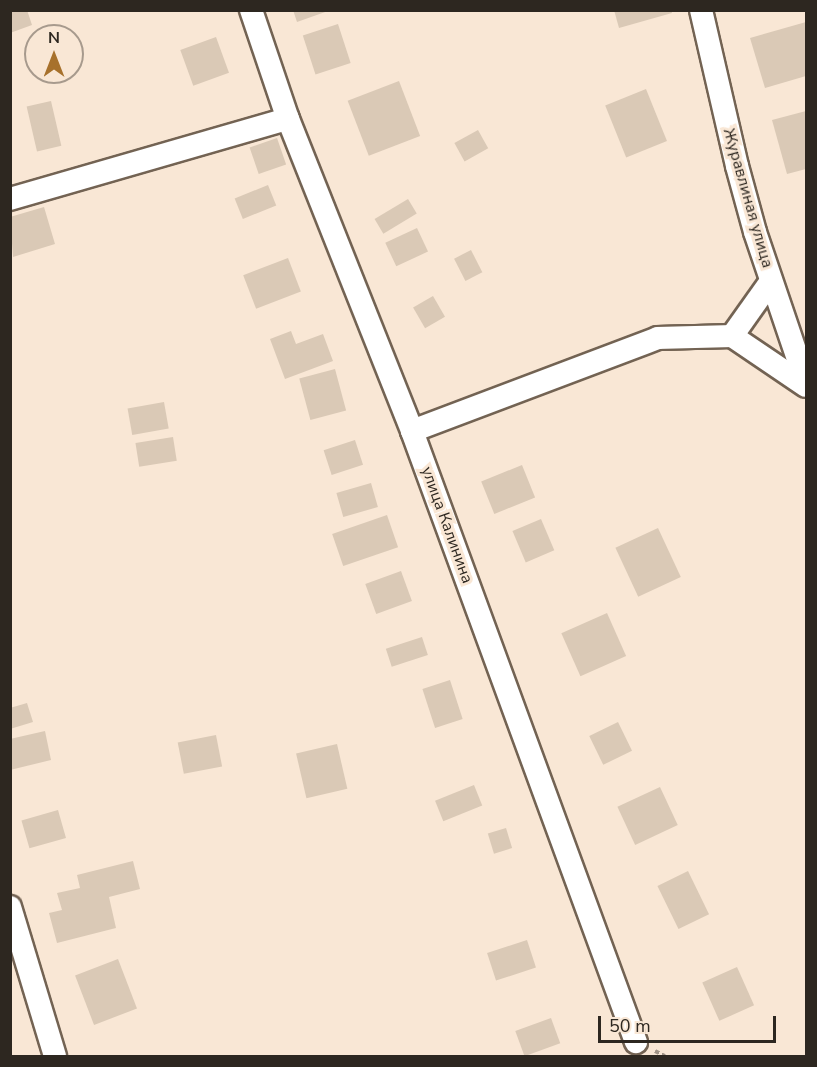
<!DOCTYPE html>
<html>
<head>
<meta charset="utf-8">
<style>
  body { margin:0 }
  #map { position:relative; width:817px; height:1067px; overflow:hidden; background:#f9e7d5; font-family:"Nunito Sans",sans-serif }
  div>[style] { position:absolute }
  .building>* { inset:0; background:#dac9b6; transform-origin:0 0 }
  .path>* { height:4px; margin-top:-2px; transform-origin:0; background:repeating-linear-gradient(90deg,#a19487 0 4.5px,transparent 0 7.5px) }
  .roads { filter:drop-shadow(2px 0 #736353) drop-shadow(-2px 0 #736353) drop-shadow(0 2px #736353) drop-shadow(0 -2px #736353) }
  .minor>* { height:22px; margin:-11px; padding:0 11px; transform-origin:11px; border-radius:11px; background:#fff }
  span { translate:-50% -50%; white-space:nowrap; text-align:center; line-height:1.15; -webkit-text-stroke:6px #f9e7d5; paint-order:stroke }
  .street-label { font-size:16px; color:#2d2720 }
  .frame { position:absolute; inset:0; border:12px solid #2d2720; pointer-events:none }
  .north { position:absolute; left:24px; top:24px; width:60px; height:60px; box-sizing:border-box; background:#f9e7d5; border:2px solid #a79a8d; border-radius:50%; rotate:0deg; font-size:16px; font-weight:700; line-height:24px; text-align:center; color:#2d2720 }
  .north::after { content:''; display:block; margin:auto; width:21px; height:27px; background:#a7712c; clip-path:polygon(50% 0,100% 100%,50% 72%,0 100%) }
  .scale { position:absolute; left:598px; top:1016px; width:178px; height:27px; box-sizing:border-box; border:3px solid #2d2720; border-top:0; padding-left:8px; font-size:18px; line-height:21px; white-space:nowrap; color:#2d2720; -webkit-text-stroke:4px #f9e7d5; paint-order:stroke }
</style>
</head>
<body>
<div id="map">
  <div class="building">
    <div style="clip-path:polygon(10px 10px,27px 10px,32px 25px,10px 33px)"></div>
    <div style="clip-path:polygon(293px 10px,328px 10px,328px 11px,297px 22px)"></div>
    <div style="clip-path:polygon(614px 10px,671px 10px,672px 13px,619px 28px)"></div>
    <div style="clip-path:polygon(806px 22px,806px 76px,765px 88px,750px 38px)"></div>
    <div style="left:338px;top:24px;width:41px;height:37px;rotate:72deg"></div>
    <div style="left:216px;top:37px;width:38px;height:38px;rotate:70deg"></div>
    <div style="left:399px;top:81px;width:59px;height:55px;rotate:69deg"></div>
    <div style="left:646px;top:89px;width:56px;height:44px;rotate:68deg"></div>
    <div style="left:51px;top:101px;width:46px;height:25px;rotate:77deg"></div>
    <div style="clip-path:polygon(806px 111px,806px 169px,787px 174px,772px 120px)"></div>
    <div style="left:478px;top:130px;width:21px;height:27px;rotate:61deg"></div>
    <div style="left:277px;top:138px;width:28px;height:29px;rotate:71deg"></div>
    <div style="left:268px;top:185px;width:22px;height:36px;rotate:68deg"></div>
    <div style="left:408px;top:199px;width:17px;height:39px;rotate:59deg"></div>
    <div style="clip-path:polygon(44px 207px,55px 244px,13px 257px,10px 217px)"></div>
    <div style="left:417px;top:228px;width:26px;height:35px;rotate:65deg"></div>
    <div style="left:471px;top:250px;width:25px;height:19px;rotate:63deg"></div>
    <div style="left:288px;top:258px;width:36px;height:48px;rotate:69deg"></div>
    <div style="left:433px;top:296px;width:24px;height:23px;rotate:60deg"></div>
    <div style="clip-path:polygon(291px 331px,296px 344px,323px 334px,333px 361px,285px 379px,270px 339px)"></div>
    <div style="left:335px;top:369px;width:43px;height:37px;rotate:75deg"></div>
    <div style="left:164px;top:402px;width:27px;height:37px;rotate:80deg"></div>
    <div style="left:173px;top:437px;width:24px;height:38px;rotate:81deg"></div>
    <div style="left:355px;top:440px;width:26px;height:33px;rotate:72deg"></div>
    <div style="left:522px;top:465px;width:35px;height:44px;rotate:68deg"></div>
    <div style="left:371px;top:483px;width:25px;height:36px;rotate:74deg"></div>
    <div style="left:387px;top:515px;width:34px;height:58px;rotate:71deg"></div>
    <div style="left:541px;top:519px;width:34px;height:31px;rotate:67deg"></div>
    <div style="left:658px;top:528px;width:54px;height:47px;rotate:65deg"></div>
    <div style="left:401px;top:571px;width:32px;height:38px;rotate:70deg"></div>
    <div style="left:607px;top:613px;width:47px;height:50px;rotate:66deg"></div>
    <div style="left:422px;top:637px;width:19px;height:38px;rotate:72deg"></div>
    <div style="left:450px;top:680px;width:41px;height:29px;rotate:72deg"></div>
    <div style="clip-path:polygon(27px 703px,33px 722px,10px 729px,10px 708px)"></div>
    <div style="left:618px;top:722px;width:32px;height:32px;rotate:64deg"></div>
    <div style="clip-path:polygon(45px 731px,51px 760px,10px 770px,10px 739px)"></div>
    <div style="left:216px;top:735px;width:32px;height:39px;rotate:79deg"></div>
    <div style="left:337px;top:744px;width:46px;height:42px;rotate:77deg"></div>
    <div style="left:474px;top:785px;width:22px;height:42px;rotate:68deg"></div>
    <div style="left:660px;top:787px;width:42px;height:47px;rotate:65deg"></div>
    <div style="left:58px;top:810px;width:29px;height:38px;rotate:74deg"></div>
    <div style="left:506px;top:828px;width:21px;height:19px;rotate:73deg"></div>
    <div style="clip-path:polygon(133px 861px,140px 889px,109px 897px,116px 928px,57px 943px,49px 913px,62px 910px,57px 893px,80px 888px,77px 875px)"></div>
    <div style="left:688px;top:871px;width:48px;height:34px;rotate:64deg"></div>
    <div style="left:527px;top:940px;width:29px;height:42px;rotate:72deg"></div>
    <div style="left:118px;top:959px;width:53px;height:46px;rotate:69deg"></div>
    <div style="left:737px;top:967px;width:42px;height:38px;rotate:66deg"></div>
    <div style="left:551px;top:1018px;width:27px;height:38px;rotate:70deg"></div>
  </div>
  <div class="path">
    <div style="left:655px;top:1051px;width:11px;rotate:27deg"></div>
  </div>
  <div class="roads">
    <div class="minor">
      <div style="left:251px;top:10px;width:115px;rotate:71.3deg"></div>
      <div style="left:288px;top:119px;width:336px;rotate:68.3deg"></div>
      <div style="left:412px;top:431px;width:651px;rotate:69.87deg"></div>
      <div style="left:701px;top:10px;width:160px;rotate:77deg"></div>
      <div style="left:737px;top:166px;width:68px;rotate:74.7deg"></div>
      <div style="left:755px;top:232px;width:159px;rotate:71.3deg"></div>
      <div style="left:10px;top:199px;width:289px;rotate:-16.1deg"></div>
      <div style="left:771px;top:281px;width:67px;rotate:125.3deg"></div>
      <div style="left:732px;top:336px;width:89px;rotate:34deg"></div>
      <div style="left:412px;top:431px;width:263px;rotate:-20.7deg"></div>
      <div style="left:658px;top:338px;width:74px;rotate:-1.5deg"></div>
      <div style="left:10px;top:907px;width:156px;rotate:73.2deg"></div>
    </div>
  </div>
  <div class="street-label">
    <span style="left:748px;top:198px;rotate:74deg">Журавлиная улица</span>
    <span style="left:447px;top:525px;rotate:70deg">улица Калинина</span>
  </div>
  <div class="frame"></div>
  <div class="north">N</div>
  <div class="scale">50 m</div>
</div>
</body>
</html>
